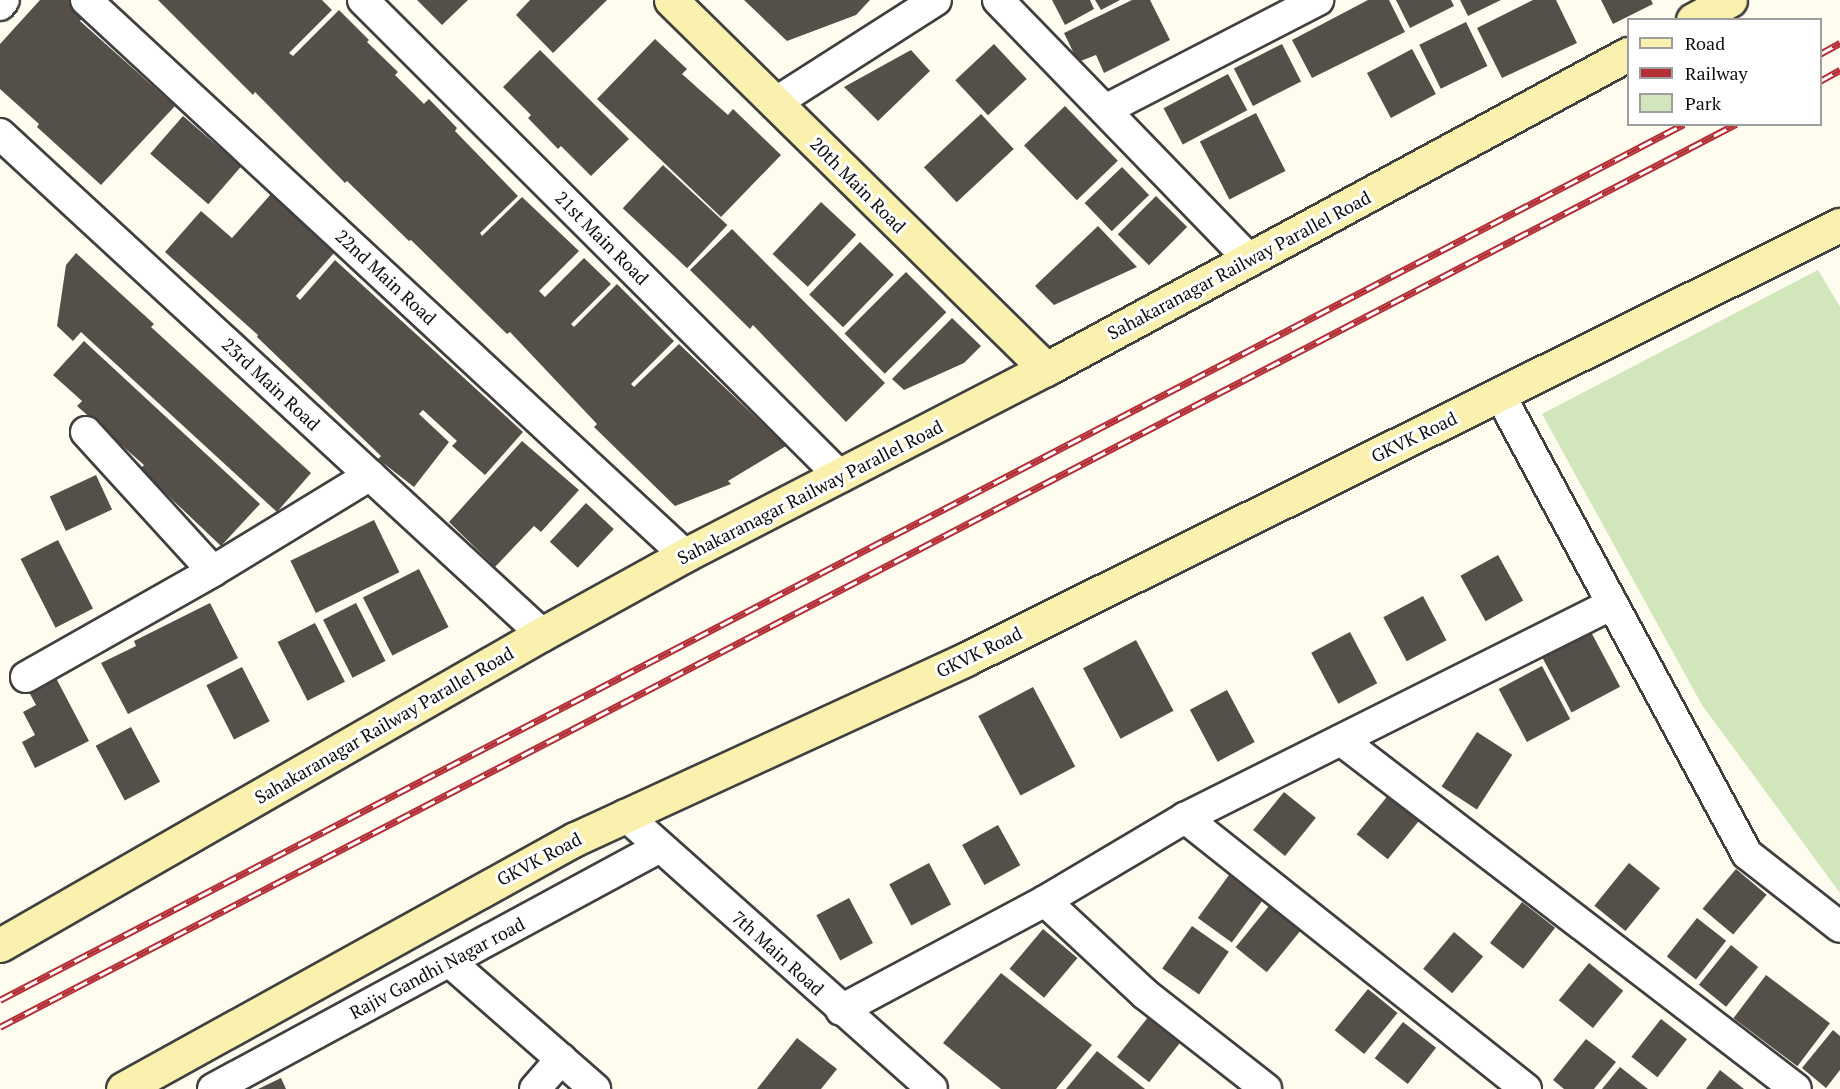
<!DOCTYPE html>
<html>
<head>
<meta charset="utf-8">
<style>
  body { margin:0 }
  #map { position:relative; width:1840px; height:1089px; overflow:hidden; background:#fefbef; font-family:"PT Serif",serif }
  div>[style] { position:absolute }
  .green>* { inset:0; background:#d1e6ba }
  .building>* { inset:0; background:#554f4a; transform-origin:0 0 }
  .roads { filter:drop-shadow(2px 0 #404040) drop-shadow(-2px 0 #404040) drop-shadow(0 2px #404040) drop-shadow(0 -2px #404040) }
  .street>* { height:30px; margin:-15px; padding:0 15px; transform-origin:15px; border-radius:15px; background:#fff }
  .secondary>* { height:33px; margin:-16.5px; padding:0 16.5px; transform-origin:16.5px; border-radius:16.5px; background:#faf1ae }
  .rail>* { height:7px; margin-top:-3.5px; transform-origin:0; background:repeating-linear-gradient(90deg,#fff 0 14px,#b42e35 0 28px); box-sizing:border-box; border-block:2px solid #b42e35 }
  span { translate:-50% -50%; white-space:nowrap; text-align:center; line-height:1.15; -webkit-text-stroke:6px #fff; paint-order:stroke }
  .street-label { font-size:18px; color:#0d0d0d }
  .legend { position:absolute; left:1627px; top:18px; width:195px; height:108px; box-sizing:border-box; background:#fff; border:2px solid #9e9e9e; margin:0; padding:8px 10px; list-style:none; font-size:18px; color:#0d0d0d }
  .legend li { display:flex; align-items:center; gap:12px; height:30px }
  .legend b { width:30px; border:2px solid #9e9e9e }
</style>
</head>
<body>
<div id="map">
  <div class="green">
    <div style="clip-path:polygon(1818px 270px,1840px 307px,1840px 893px,1702px 705px,1542px 414px)"></div>
  </div>
  <div class="building">
    <div style="clip-path:polygon(40px 0,69px 0,85px 15px,80px 21px,175px 106px,101px 185px,37px 127px,39px 124px,0 89px,0 44px)"></div>
    <div style="clip-path:polygon(158px 0,322px 0,332px 10px,289px 53px,293px 56px,339px 10px,369px 40px,367px 42px,398px 72px,395px 75px,424px 104px,401px 126px,429px 99px,457px 128px,455px 131px,518px 196px,480px 233px,482px 236px,522px 197px,579px 251px,539px 291px,545px 297px,584px 258px,611px 284px,571px 324px,574px 327px,617px 284px,674px 341px,631px 384px,634px 387px,679px 344px,786px 446px,728px 481px,731px 484px,675px 506px,594px 427px,597px 424px,510px 332px,507px 334px,411px 240px,409px 241px,347px 181px,345px 183px,255px 92px,253px 95px)"></div>
    <div style="clip-path:polygon(417px 0,468px 0,442px 25px)"></div>
    <div style="clip-path:polygon(530px 0,607px 0,553px 53px,516px 15px)"></div>
    <div style="clip-path:polygon(744px 0,870px 0,856px 15px,787px 41px)"></div>
    <div style="clip-path:polygon(1052px 0,1090px 0,1094px 9px,1065px 25px)"></div>
    <div style="clip-path:polygon(1095px 0,1120px 0,1101px 10px)"></div>
    <div style="clip-path:polygon(1132px 0,1150px 0,1170px 40px,1104px 73px,1096px 55px,1078px 62px,1064px 33px)"></div>
    <div style="clip-path:polygon(1368px 0,1389px 0,1405px 32px,1312px 78px,1292px 40px)"></div>
    <div style="clip-path:polygon(1396px 0,1451px 0,1454px 6px,1410px 28px)"></div>
    <div style="clip-path:polygon(1460px 0,1501px 0,1468px 16px)"></div>
    <div style="clip-path:polygon(1533px 0,1556px 0,1577px 43px,1502px 78px,1477px 28px)"></div>
    <div style="clip-path:polygon(1601px 0,1651px 0,1653px 4px,1613px 24px)"></div>
    <div style="left:1466px;top:22px;width:49px;height:52px;rotate:64deg"></div>
    <div style="clip-path:polygon(655px 39px,687px 69px,682px 74px,728px 115px,733px 109px,781px 155px,721px 217px,597px 99px)"></div>
    <div style="left:994px;top:44px;width:48px;height:53px;rotate:47deg"></div>
    <div style="left:1282px;top:44px;width:42px;height:54px;rotate:63deg"></div>
    <div style="left:1412px;top:49px;width:51px;height:51px;rotate:62deg"></div>
    <div style="clip-path:polygon(540px 50px,629px 139px,591px 176px,561px 146px,558px 149px,528px 118px,531px 115px,503px 87px)"></div>
    <div style="clip-path:polygon(911px 50px,930px 71px,878px 121px,844px 87px)"></div>
    <div style="left:1228px;top:74px;width:41px;height:73px;rotate:62deg"></div>
    <div style="left:1065px;top:106px;width:76px;height:57px;rotate:46deg"></div>
    <div style="left:1256px;top:113px;width:65px;height:63px;rotate:63deg"></div>
    <div style="left:981px;top:114px;width:48px;height:78px;rotate:47deg"></div>
    <div style="left:183px;top:116px;width:77px;height:50px;rotate:41deg"></div>
    <div style="left:663px;top:165px;width:88px;height:59px;rotate:43deg"></div>
    <div style="left:1122px;top:167px;width:39px;height:52px;rotate:46deg"></div>
    <div style="clip-path:polygon(271px 194px,334px 253px,296px 296px,300px 300px,335px 260px,523px 432px,485px 475px,452px 446px,457px 441px,423px 410px,419px 414px,449px 442px,414px 487px,378px 459px,381px 456px,257px 337px,258px 335px,165px 252px,201px 211px,232px 238px)"></div>
    <div style="left:1156px;top:196px;width:44px;height:54px;rotate:45deg"></div>
    <div style="left:821px;top:202px;width:48px;height:71px;rotate:43deg"></div>
    <div style="clip-path:polygon(1098px 226px,1137px 267px,1054px 305px,1035px 286px)"></div>
    <div style="clip-path:polygon(732px 229px,885px 383px,846px 422px,753px 325px,750px 329px,690px 270px)"></div>
    <div style="left:860px;top:242px;width:47px;height:73px;rotate:44deg"></div>
    <div style="clip-path:polygon(76px 253px,154px 324px,151px 327px,311px 473px,277px 512px,81px 332px,73px 341px,57px 326px,66px 265px)"></div>
    <div style="left:906px;top:272px;width:57px;height:87px;rotate:45deg"></div>
    <div style="clip-path:polygon(952px 318px,981px 346px,964px 363px,904px 390px,892px 379px)"></div>
    <div style="clip-path:polygon(84px 341px,260px 504px,221px 546px,140px 469px,144px 465px,77px 406px,82px 401px,53px 375px)"></div>
    <div style="clip-path:polygon(522px 441px,579px 490px,541px 532px,534px 526px,495px 567px,449px 522px)"></div>
    <div style="left:96px;top:475px;width:38px;height:51px;rotate:65deg"></div>
    <div style="left:586px;top:503px;width:38px;height:53px;rotate:43deg"></div>
    <div style="left:374px;top:520px;width:58px;height:93px;rotate:64deg"></div>
    <div style="left:58px;top:540px;width:77px;height:42px;rotate:63deg"></div>
    <div style="left:1498px;top:555px;width:52px;height:43px;rotate:61deg"></div>
    <div style="left:419px;top:569px;width:65px;height:63px;rotate:63deg"></div>
    <div style="left:1423px;top:596px;width:50px;height:45px;rotate:62deg"></div>
    <div style="clip-path:polygon(210px 603px,238px 658px,128px 714px,101px 663px,136px 646px,134px 641px)"></div>
    <div style="left:356px;top:603px;width:65px;height:37px;rotate:63deg"></div>
    <div style="left:315px;top:623px;width:66px;height:42px;rotate:63deg"></div>
    <div style="left:1350px;top:632px;width:58px;height:44px;rotate:62deg"></div>
    <div style="left:1591px;top:632px;width:62px;height:55px;rotate:62deg"></div>
    <div style="left:1136px;top:640px;width:80px;height:60px;rotate:62deg"></div>
    <div style="left:1542px;top:666px;width:60px;height:49px;rotate:62deg"></div>
    <div style="left:242px;top:667px;width:61px;height:40px;rotate:63deg"></div>
    <div style="clip-path:polygon(56px 678px,89px 741px,35px 768px,22px 742px,35px 735px,23px 712px,36px 705px,29px 692px)"></div>
    <div style="left:1033px;top:687px;width:90px;height:62px;rotate:62deg"></div>
    <div style="left:1227px;top:690px;width:59px;height:42px;rotate:62deg"></div>
    <div style="left:131px;top:727px;width:62px;height:40px;rotate:62deg"></div>
    <div style="left:1477px;top:732px;width:42px;height:65px;rotate:33deg"></div>
    <div style="left:1284px;top:792px;width:41px;height:49px;rotate:39deg"></div>
    <div style="left:1390px;top:793px;width:40px;height:53px;rotate:39deg"></div>
    <div style="left:998px;top:825px;width:46px;height:41px;rotate:61deg"></div>
    <div style="left:929px;top:863px;width:47px;height:45px;rotate:62deg"></div>
    <div style="left:1629px;top:863px;width:40px;height:55px;rotate:39deg"></div>
    <div style="left:1736px;top:869px;width:40px;height:52px;rotate:40deg"></div>
    <div style="left:1229px;top:875px;width:42px;height:53px;rotate:36deg"></div>
    <div style="left:849px;top:898px;width:51px;height:37px;rotate:62deg"></div>
    <div style="left:1522px;top:902px;width:42px;height:52px;rotate:38deg"></div>
    <div style="left:1269px;top:906px;width:40px;height:53px;rotate:39deg"></div>
    <div style="left:1697px;top:918px;width:37px;height:49px;rotate:38deg"></div>
    <div style="left:1192px;top:926px;width:45px;height:52px;rotate:35deg"></div>
    <div style="left:1043px;top:929px;width:45px;height:52px;rotate:40deg"></div>
    <div style="left:1454px;top:932px;width:38px;height:48px;rotate:40deg"></div>
    <div style="left:1731px;top:945px;width:35px;height:51px;rotate:39deg"></div>
    <div style="left:1589px;top:963px;width:44px;height:48px;rotate:39deg"></div>
    <div style="clip-path:polygon(1001px 973px,1092px 1045px,1056px 1089px,1001px 1089px,943px 1043px)"></div>
    <div style="left:1766px;top:975px;width:80px;height:54px;rotate:37deg"></div>
    <div style="left:1368px;top:989px;width:38px;height:53px;rotate:39deg"></div>
    <div style="left:1152px;top:1012px;width:41px;height:57px;rotate:38deg"></div>
    <div style="left:1661px;top:1019px;width:33px;height:48px;rotate:38deg"></div>
    <div style="left:1403px;top:1022px;width:42px;height:46px;rotate:38deg"></div>
    <div style="clip-path:polygon(1833px 1030px,1840px 1036px,1840px 1070px,1826px 1088px,1802px 1068px)"></div>
    <div style="clip-path:polygon(797px 1038px,837px 1069px,821px 1089px,757px 1089px)"></div>
    <div style="clip-path:polygon(1586px 1039px,1616px 1062px,1594px 1089px,1564px 1089px,1553px 1080px)"></div>
    <div style="clip-path:polygon(1097px 1051px,1145px 1089px,1066px 1089px)"></div>
    <div style="clip-path:polygon(1620px 1067px,1648px 1089px,1602px 1089px)"></div>
    <div style="clip-path:polygon(1720px 1070px,1744px 1089px,1706px 1089px)"></div>
    <div style="clip-path:polygon(281px 1078px,286px 1089px,258px 1089px)"></div>
  </div>
  <div class="roads">
    <div class="street">
      <div style="left:86px;top:0;width:817px;rotate:42.82deg"></div>
      <div style="left:363px;top:0;width:675px;rotate:44.94deg"></div>
      <div style="left:998px;top:0;width:361px;rotate:45.9deg"></div>
      <div style="left:0;top:5px;width:6px;rotate:-51deg"></div>
      <div style="left:775px;top:103px;width:191px;rotate:-32.6deg"></div>
      <div style="left:1105px;top:110px;width:240px;rotate:-27.3deg"></div>
      <div style="left:0;top:134px;width:737px;rotate:42.69deg"></div>
      <div style="left:1500px;top:395px;width:521px;rotate:61.71deg"></div>
      <div style="left:1747px;top:854px;width:118px;rotate:38.1deg"></div>
      <div style="left:86px;top:432px;width:188px;rotate:47.6deg"></div>
      <div style="left:26px;top:677px;width:215px;rotate:-29.5deg"></div>
      <div style="left:213px;top:571px;width:184px;rotate:-31.4deg"></div>
      <div style="left:1341px;top:740px;width:573px;rotate:37.49deg"></div>
      <div style="left:625px;top:815px;width:411px;rotate:41.7deg"></div>
      <div style="left:1045px;top:901px;width:137px;rotate:42.9deg"></div>
      <div style="left:1145px;top:994px;width:154px;rotate:38.1deg"></div>
      <div style="left:450px;top:962px;width:193px;rotate:41.2deg"></div>
      <div style="left:841px;top:1010px;width:231px;rotate:-28.1deg"></div>
      <div style="left:1045px;top:901px;width:163px;rotate:-30.7deg"></div>
      <div style="left:213px;top:1089px;width:508px;rotate:-28.43deg"></div>
      <div style="left:535px;top:1089px;width:40px;rotate:-49deg"></div>
      <div style="left:1526px;top:1089px;width:436px;rotate:-141.5deg"></div>
      <div style="left:1185px;top:818px;width:478px;rotate:-26.6deg"></div>
    </div>
    <div class="secondary">
      <div style="left:671px;top:0;width:526px;rotate:44.54deg"></div>
      <div style="left:1693px;top:20px;width:42px;rotate:-28.4deg"></div>
      <div style="left:0;top:945px;width:625px;rotate:-29.85deg"></div>
      <div style="left:542px;top:634px;width:163px;rotate:-28.9deg"></div>
      <div style="left:685px;top:555px;width:406px;rotate:-27.3deg"></div>
      <div style="left:1046px;top:369px;width:662px;rotate:-28.42deg"></div>
      <div style="left:123px;top:1089px;width:517px;rotate:-28.95deg"></div>
      <div style="left:575px;top:839px;width:430px;rotate:-24.7deg"></div>
      <div style="left:966px;top:659px;width:976px;rotate:-26.41deg"></div>
    </div>
  </div>
  <div class="rail">
    <div style="left:1820px;top:54px;width:23px;rotate:-29deg"></div>
    <div style="left:1820px;top:81px;width:23px;rotate:-29deg"></div>
    <div style="left:0;top:1000px;width:1898px;rotate:-27.48deg"></div>
    <div style="left:0;top:1027px;width:1957px;rotate:-27.48deg"></div>
  </div>
  <div class="street-label">
    <span style="left:858px;top:185px;rotate:45deg">20th Main Road</span>
    <span style="left:602px;top:238px;rotate:45deg">21st Main Road</span>
    <span style="left:1239px;top:265px;rotate:-28deg">Sahakaranagar Railway Parallel Road</span>
    <span style="left:386px;top:277px;rotate:43deg">22nd Main Road</span>
    <span style="left:271px;top:384px;rotate:43deg">23rd Main Road</span>
    <span style="left:1414px;top:437px;rotate:-26deg">GKVK Road</span>
    <span style="left:810px;top:492px;rotate:-27deg">Sahakaranagar Railway Parallel Road</span>
    <span style="left:979px;top:652px;rotate:-26deg">GKVK Road</span>
    <span style="left:384px;top:725px;rotate:-30deg">Sahakaranagar Railway Parallel Road</span>
    <span style="left:539px;top:859px;rotate:-28deg">GKVK Road</span>
    <span style="left:778px;top:953px;rotate:42deg">7th Main Road</span>
    <span style="left:437px;top:968px;rotate:-28deg">Rajiv Gandhi Nagar road</span>
  </div>
  <ul class="legend">
  <li><b style="height:8px;background:#faf1ae"></b>Road</li>
  <li><b style="height:8px;background:#b42e35"></b>Railway</li>
  <li><b style="height:16px;background:#d1e6ba"></b>Park</li>
  </ul>
</div>
</body>
</html>
